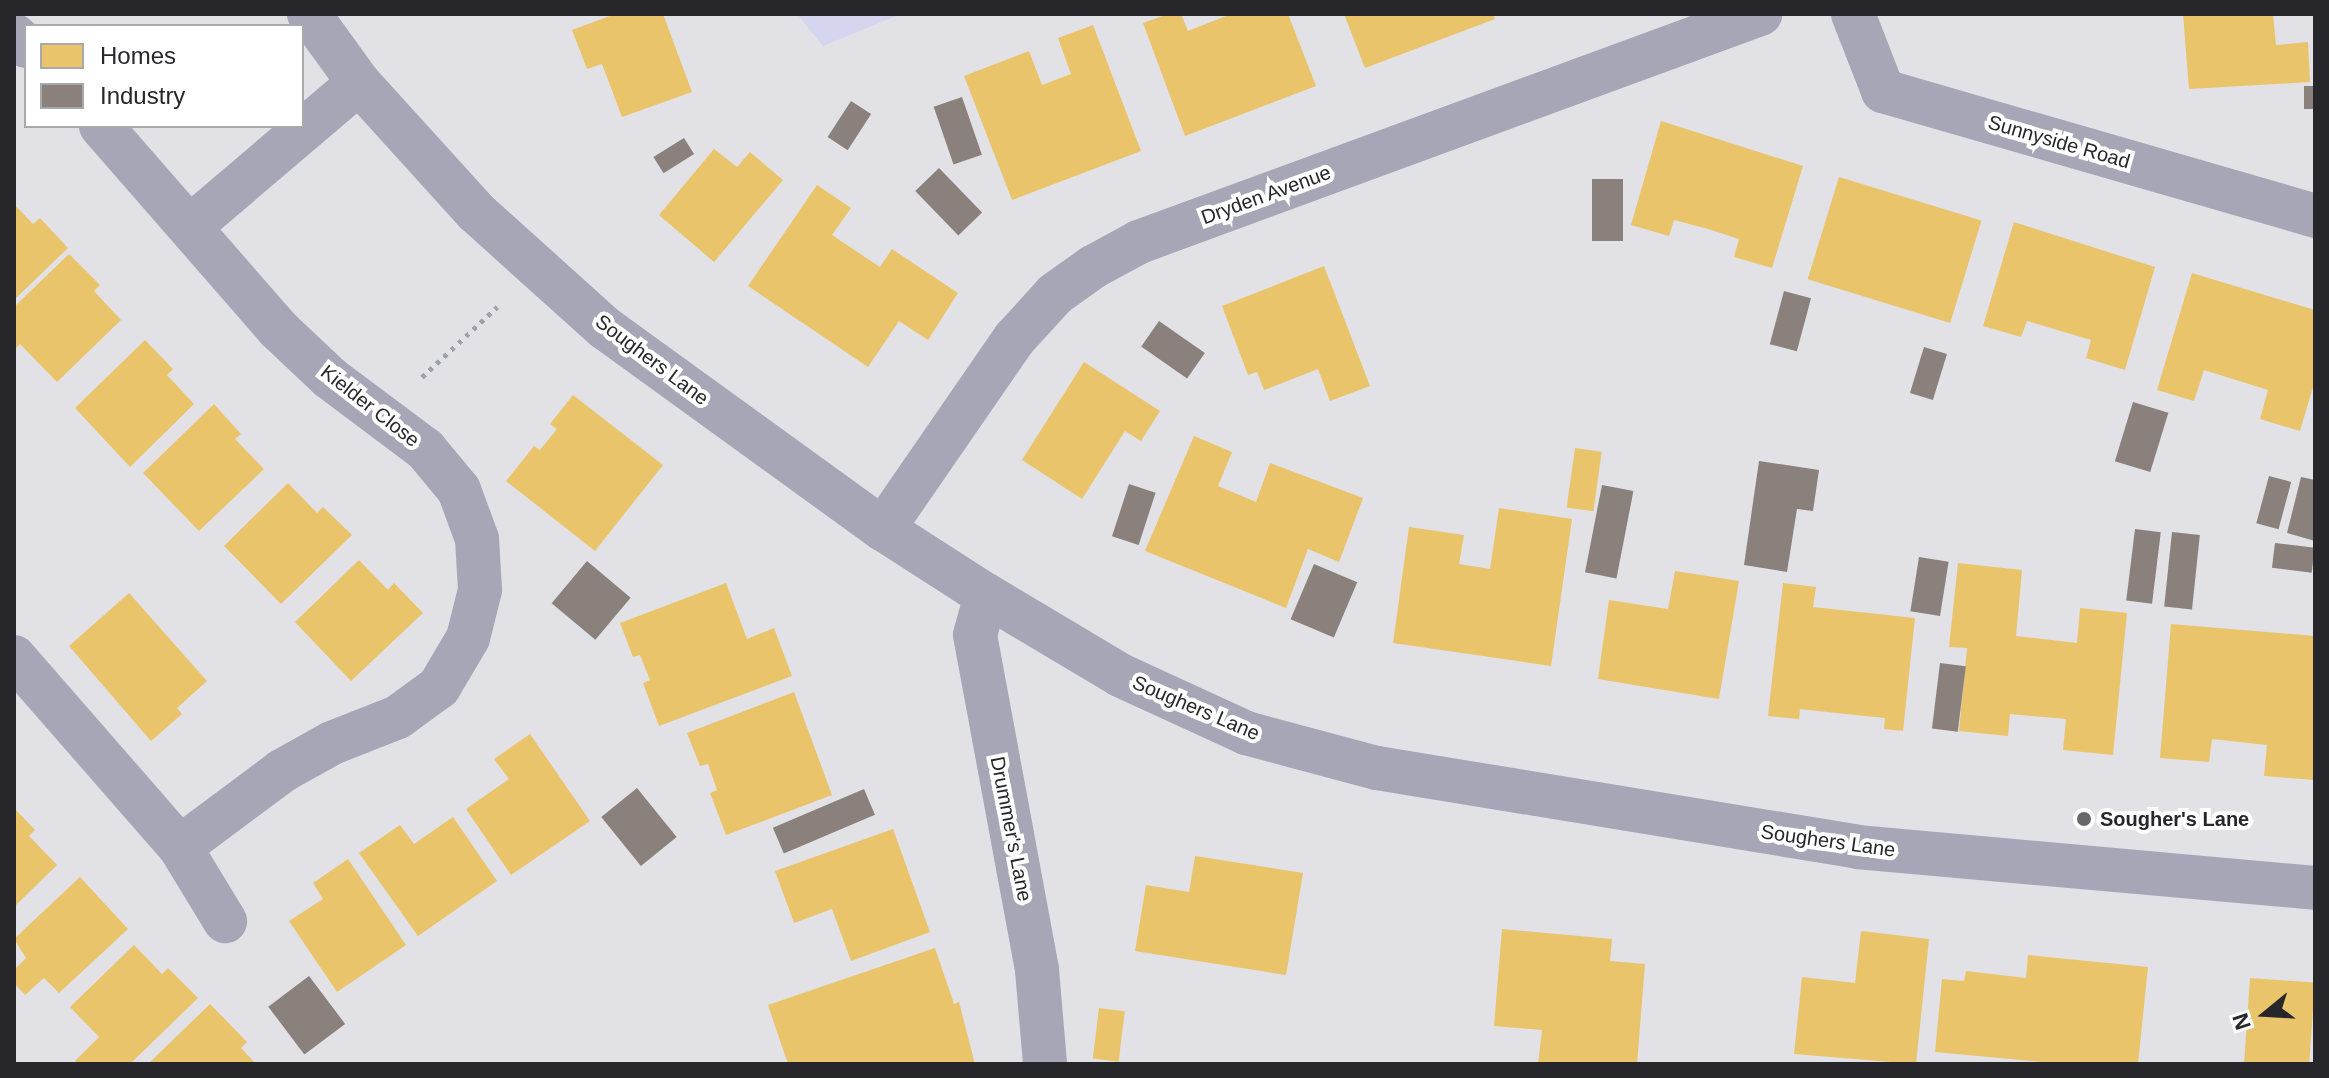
<!DOCTYPE html>
<html>
<head>
<meta charset="utf-8">
<style>
  body { margin:0 }
  #map { position:relative; width:2329px; height:1078px; overflow:hidden; background:#e1e1e6; font-family:Arial,sans-serif }
  div>[style] { position:absolute }
  .green>* { inset:0; background:#d6d5ef }
  .homes>* { inset:0; background:#e9c46a; transform-origin:0 0 }
  .industry>* { inset:0; background:#8a817c; transform-origin:0 0 }
  .path>* { height:5px; margin-top:-2.5px; transform-origin:0; background:repeating-linear-gradient(90deg,#a0a0ab 0 4px,transparent 0 10px) }
  .minor>* { height:44px; margin:-22px; padding:0 22px; transform-origin:22px; border-radius:22px; background:#a6a6b7 }
  .dots>* { width:22px; height:22px; translate:-50% -50%; box-sizing:border-box; border:4px solid #fff; border-radius:50% }
  span { translate:-50% -50%; white-space:nowrap; text-align:center; line-height:1.15; -webkit-text-stroke:8px #fff; paint-order:stroke }
  .street-label { font-size:20px; color:#27272b }
  .poi-label { font-size:20px; color:#27272b; font-weight:700 }
  .left { translate:0 -50%; text-align:left }
  .frame { position:absolute; inset:0; border:16px solid #27272b; pointer-events:none }
  .legend { position:absolute; left:24px; top:24px; width:280px; height:104px; box-sizing:border-box; background:#fff; border:2px solid #a9a9aa; margin:0; padding:10px 14px; list-style:none; font-size:24px; color:#27272b }
  .legend li { display:flex; align-items:center; gap:16px; height:40px }
  .legend b { width:40px; border:2px solid #a9a9aa }
  .north { position:absolute; left:2225px; top:974px; width:80px; height:80px; -webkit-text-stroke:6px #fff; paint-order:stroke; rotate:252deg; font-size:22px; font-weight:700; line-height:32px; text-align:center; color:#27272b }
  .north::after { content:''; display:block; margin:auto; width:28px; height:36px; background:#27272b; clip-path:polygon(50% 0,100% 100%,50% 72%,0 100%) }
</style>
</head>
<body>
<div id="map">
  <div class="green">
    <div style="clip-path:polygon(797px 14px,901px 14px,823px 46px)"></div>
  </div>
  <div class="homes">
    <div style="clip-path:polygon(615px 14px,663px 14px,692px 92px,622px 117px,602px 64px,587px 69px,572px 30px)"></div>
    <div style="clip-path:polygon(1168px 14px,1181px 14px,1188px 31px,1231px 14px,1288px 14px,1316px 86px,1185px 136px,1143px 23px)"></div>
    <div style="clip-path:polygon(1344px 14px,1493px 14px,1495px 19px,1365px 68px)"></div>
    <div style="clip-path:polygon(2183px 14px,2273px 14px,2276px 45px,2308px 42px,2310px 82px,2189px 89px)"></div>
    <div style="clip-path:polygon(1093px 25px,1141px 151px,1012px 200px,964px 76px,1029px 51px,1042px 85px,1071px 74px,1058px 38px)"></div>
    <div style="clip-path:polygon(1661px 121px,1803px 166px,1772px 268px,1734px 257px,1739px 239px,1708px 229px,1674px 220px,1669px 236px,1631px 225px)"></div>
    <div style="clip-path:polygon(714px 149px,737px 167px,750px 152px,783px 180px,714px 262px,659px 215px)"></div>
    <div style="left:1839px;top:177px;width:149px;height:107px;rotate:17deg"></div>
    <div style="clip-path:polygon(817px 185px,851px 208px,832px 235px,880px 267px,892px 249px,958px 293px,928px 340px,899px 321px,868px 367px,748px 286px)"></div>
    <div style="clip-path:polygon(14px 204px,33px 224px,40px 218px,68px 248px,14px 300px)"></div>
    <div style="clip-path:polygon(2014px 222px,2155px 267px,2125px 370px,2086px 358px,2091px 340px,2027px 321px,2021px 337px,1983px 326px)"></div>
    <div style="clip-path:polygon(69px 254px,100px 285px,94px 291px,121px 320px,57px 382px,20px 344px,14px 350px,14px 307px)"></div>
    <div style="clip-path:polygon(1324px 266px,1370px 386px,1330px 401px,1318px 369px,1264px 390px,1257px 372px,1248px 375px,1222px 306px)"></div>
    <div style="clip-path:polygon(2192px 273px,2315px 310px,2315px 380px,2300px 431px,2260px 419px,2268px 390px,2204px 370px,2194px 401px,2157px 390px)"></div>
    <div style="clip-path:polygon(145px 340px,173px 369px,167px 375px,194px 404px,130px 467px,75px 408px)"></div>
    <div style="clip-path:polygon(1084px 362px,1160px 411px,1141px 441px,1125px 431px,1082px 499px,1022px 460px)"></div>
    <div style="clip-path:polygon(573px 395px,663px 465px,595px 551px,506px 481px,534px 446px,540px 450px,557px 429px,550px 424px)"></div>
    <div style="clip-path:polygon(214px 404px,241px 434px,235px 439px,264px 469px,199px 531px,143px 473px)"></div>
    <div style="clip-path:polygon(1194px 436px,1232px 452px,1218px 486px,1256px 502px,1270px 463px,1363px 498px,1339px 562px,1308px 549px,1286px 608px,1145px 551px)"></div>
    <div style="left:1575px;top:448px;width:27px;height:60px;rotate:8deg"></div>
    <div style="clip-path:polygon(288px 483px,317px 513px,323px 507px,352px 535px,281px 604px,224px 546px)"></div>
    <div style="clip-path:polygon(1499px 508px,1572px 519px,1551px 666px,1393px 643px,1409px 527px,1464px 535px,1459px 564px,1490px 569px)"></div>
    <div style="clip-path:polygon(359px 560px,388px 590px,394px 583px,423px 613px,351px 681px,295px 622px)"></div>
    <div style="clip-path:polygon(1958px 563px,2022px 570px,2016px 636px,2077px 643px,2080px 608px,2127px 613px,2113px 755px,2063px 750px,2066px 719px,2010px 714px,2008px 736px,1959px 731px,1967px 648px,1949px 647px)"></div>
    <div style="clip-path:polygon(1675px 571px,1739px 581px,1719px 699px,1598px 679px,1609px 600px,1668px 609px)"></div>
    <div style="clip-path:polygon(726px 583px,747px 639px,774px 628px,792px 676px,659px 726px,643px 683px,650px 680px,640px 655px,633px 657px,620px 623px)"></div>
    <div style="clip-path:polygon(1783px 583px,1816px 587px,1813px 607px,1915px 618px,1903px 731px,1884px 729px,1885px 718px,1836px 713px,1800px 709px,1799px 719px,1768px 716px)"></div>
    <div style="clip-path:polygon(129px 593px,207px 681px,177px 708px,182px 714px,151px 741px,69px 646px)"></div>
    <div style="clip-path:polygon(2171px 624px,2315px 636px,2315px 780px,2264px 776px,2267px 745px,2212px 739px,2209px 762px,2160px 758px)"></div>
    <div style="clip-path:polygon(794px 692px,832px 795px,726px 835px,710px 793px,717px 790px,708px 764px,700px 766px,687px 733px)"></div>
    <div style="clip-path:polygon(530px 734px,590px 821px,511px 875px,466px 809px,509px 779px,494px 759px)"></div>
    <div style="clip-path:polygon(14px 808px,35px 830px,29px 836px,57px 865px,14px 907px)"></div>
    <div style="clip-path:polygon(453px 817px,497px 881px,418px 936px,359px 853px,400px 825px,414px 844px)"></div>
    <div style="clip-path:polygon(893px 829px,930px 932px,851px 961px,832px 909px,794px 923px,775px 871px)"></div>
    <div style="clip-path:polygon(1195px 856px,1303px 873px,1286px 975px,1135px 951px,1146px 885px,1189px 892px)"></div>
    <div style="clip-path:polygon(348px 859px,406px 945px,337px 992px,289px 921px,323px 899px,313px 883px)"></div>
    <div style="clip-path:polygon(80px 877px,128px 929px,59px 993px,44px 978px,25px 995px,14px 983px,14px 970px,26px 958px,14px 939px)"></div>
    <div style="clip-path:polygon(1502px 929px,1612px 939px,1610px 961px,1645px 964px,1637px 1064px,1538px 1064px,1542px 1030px,1494px 1026px)"></div>
    <div style="clip-path:polygon(1861px 931px,1929px 939px,1916px 1064px,1794px 1054px,1802px 977px,1855px 983px)"></div>
    <div style="clip-path:polygon(134px 945px,162px 974px,168px 968px,198px 998px,130px 1064px,78px 1064px,75px 1061px,99px 1037px,70px 1007px)"></div>
    <div style="clip-path:polygon(935px 948px,954px 1004px,959px 1002px,975px 1064px,788px 1064px,768px 1005px)"></div>
    <div style="clip-path:polygon(2028px 955px,2148px 967px,2138px 1064px,2063px 1064px,1935px 1052px,1942px 979px,1964px 981px,1966px 971px,2026px 978px)"></div>
    <div style="left:2250px;top:978px;width:65px;height:86px;rotate:4deg"></div>
    <div style="clip-path:polygon(210px 1004px,247px 1042px,241px 1048px,256px 1064px,148px 1064px)"></div>
    <div style="left:1099px;top:1008px;width:26px;height:51px;rotate:7deg"></div>
  </div>
  <div class="industry">
    <div style="left:2304px;top:86px;width:11px;height:23px"></div>
    <div style="left:962px;top:97px;width:61px;height:30px;rotate:71deg"></div>
    <div style="left:851px;top:101px;width:24px;height:43px;rotate:33deg"></div>
    <div style="left:684px;top:138px;width:19px;height:36px;rotate:58deg"></div>
    <div style="left:939px;top:168px;width:62px;height:33px;rotate:46deg"></div>
    <div style="left:1592px;top:179px;width:31px;height:62px"></div>
    <div style="left:1784px;top:291px;width:28px;height:55px;rotate:15deg"></div>
    <div style="left:1159px;top:321px;width:56px;height:31px;rotate:35deg"></div>
    <div style="left:1924px;top:347px;width:24px;height:48px;rotate:17deg"></div>
    <div style="left:2133px;top:402px;width:37px;height:62px;rotate:17deg"></div>
    <div style="clip-path:polygon(1759px 461px,1819px 470px,1813px 511px,1797px 509px,1787px 572px,1744px 565px)"></div>
    <div style="left:2269px;top:476px;width:23px;height:49px;rotate:15deg"></div>
    <div style="clip-path:polygon(2301px 477px,2315px 480px,2315px 541px,2287px 533px)"></div>
    <div style="left:1129px;top:484px;width:28px;height:55px;rotate:18deg"></div>
    <div style="left:1602px;top:485px;width:32px;height:89px;rotate:11deg"></div>
    <div style="left:2135px;top:529px;width:26px;height:72px;rotate:7deg"></div>
    <div style="left:2172px;top:532px;width:28px;height:75px;rotate:6deg"></div>
    <div style="left:2275px;top:543px;width:40px;height:25px;rotate:7deg"></div>
    <div style="left:1919px;top:557px;width:30px;height:55px;rotate:9deg"></div>
    <div style="left:587px;top:561px;width:57px;height:55px;rotate:40deg"></div>
    <div style="left:1314px;top:564px;width:47px;height:60px;rotate:23deg"></div>
    <div style="left:1940px;top:663px;width:26px;height:66px;rotate:7deg"></div>
    <div style="left:637px;top:788px;width:63px;height:46px;rotate:51deg"></div>
    <div style="left:864px;top:789px;width:28px;height:99px;rotate:67deg"></div>
    <div style="left:309px;top:976px;width:60px;height:51px;rotate:53deg"></div>
  </div>
  <div class="path">
    <div style="left:422px;top:377px;width:103px;rotate:-43deg"></div>
  </div>
  <div class="minor">
    <div style="left:309px;top:14px;width:85px;rotate:54.1deg"></div>
    <div style="left:359px;top:83px;width:174px;rotate:47.8deg"></div>
    <div style="left:476px;top:212px;width:173px;rotate:42deg"></div>
    <div style="left:605px;top:328px;width:343px;rotate:35.9deg"></div>
    <div style="left:883px;top:529px;width:122px;rotate:32.7deg"></div>
    <div style="left:986px;top:595px;width:156px;rotate:30.8deg"></div>
    <div style="left:1120px;top:675px;width:139px;rotate:24.7deg"></div>
    <div style="left:1246px;top:733px;width:136px;rotate:15deg"></div>
    <div style="left:1377px;top:768px;width:486px;rotate:9.3deg"></div>
    <div style="left:1857px;top:847px;width:460px;rotate:5.1deg"></div>
    <div style="left:1853px;top:14px;width:83px;rotate:68.7deg"></div>
    <div style="left:1883px;top:91px;width:450px;rotate:16.1deg"></div>
    <div style="left:14px;top:35px;width:16px;rotate:43deg"></div>
    <div style="left:101px;top:126px;width:269px;rotate:48.9deg"></div>
    <div style="left:278px;top:329px;width:71px;rotate:43.3deg"></div>
    <div style="left:330px;top:378px;width:119px;rotate:36.8deg"></div>
    <div style="left:425px;top:449px;width:53px;rotate:50.3deg"></div>
    <div style="left:459px;top:490px;width:52px;rotate:69.8deg"></div>
    <div style="left:477px;top:539px;width:51px;rotate:86.6deg"></div>
    <div style="left:480px;top:590px;width:49px;rotate:104deg"></div>
    <div style="left:468px;top:638px;width:57px;rotate:120.6deg"></div>
    <div style="left:439px;top:687px;width:51px;rotate:143.8deg"></div>
    <div style="left:398px;top:717px;width:71px;rotate:158.5deg"></div>
    <div style="left:332px;top:743px;width:57px;rotate:150.8deg"></div>
    <div style="left:282px;top:771px;width:127px;rotate:143.3deg"></div>
    <div style="left:192px;top:225px;width:219px;rotate:-40.4deg"></div>
    <div style="left:883px;top:529px;width:232px;rotate:-55.4deg"></div>
    <div style="left:1015px;top:338px;width:59px;rotate:-47.7deg"></div>
    <div style="left:1055px;top:294px;width:47px;rotate:-35.4deg"></div>
    <div style="left:1093px;top:267px;width:52px;rotate:-28.5deg"></div>
    <div style="left:1139px;top:242px;width:662px;rotate:-20.16deg"></div>
    <div style="left:986px;top:595px;width:41px;rotate:105.4deg"></div>
    <div style="left:975px;top:635px;width:341px;rotate:79.5deg"></div>
    <div style="left:1037px;top:970px;width:94px;rotate:85.1deg"></div>
    <div style="left:14px;top:657px;width:252px;rotate:48.9deg"></div>
    <div style="left:180px;top:847px;width:87px;rotate:58.7deg"></div>
  </div>
  <div class="dots">
    <div style="left:2084px;top:819px;background:#68686c"></div>
  </div>
  <div class="street-label">
    <span style="left:2059px;top:142px;rotate:16deg">Sunnyside Road</span>
    <span style="left:1266px;top:195px;rotate:-20deg">Dryden Avenue</span>
    <span style="left:652px;top:360px;rotate:37deg">Soughers Lane</span>
    <span style="left:370px;top:406px;rotate:38deg">Kielder Close</span>
    <span style="left:1196px;top:708px;rotate:23deg">Soughers Lane</span>
    <span style="left:1011px;top:829px;rotate:79deg">Drummer's Lane</span>
    <span style="left:1828px;top:841px;rotate:8deg">Soughers Lane</span>
  </div>
  <div class="poi-label">
    <span class="left" style="left:2100px;top:819px">Sougher's Lane</span>
  </div>
  <div class="frame"></div>
  <ul class="legend">
  <li><b style="height:22px;background:#e9c46a"></b>Homes</li>
  <li><b style="height:22px;background:#8a817c"></b>Industry</li>
  </ul>
  <div class="north">N</div>
</div>
</body>
</html>
